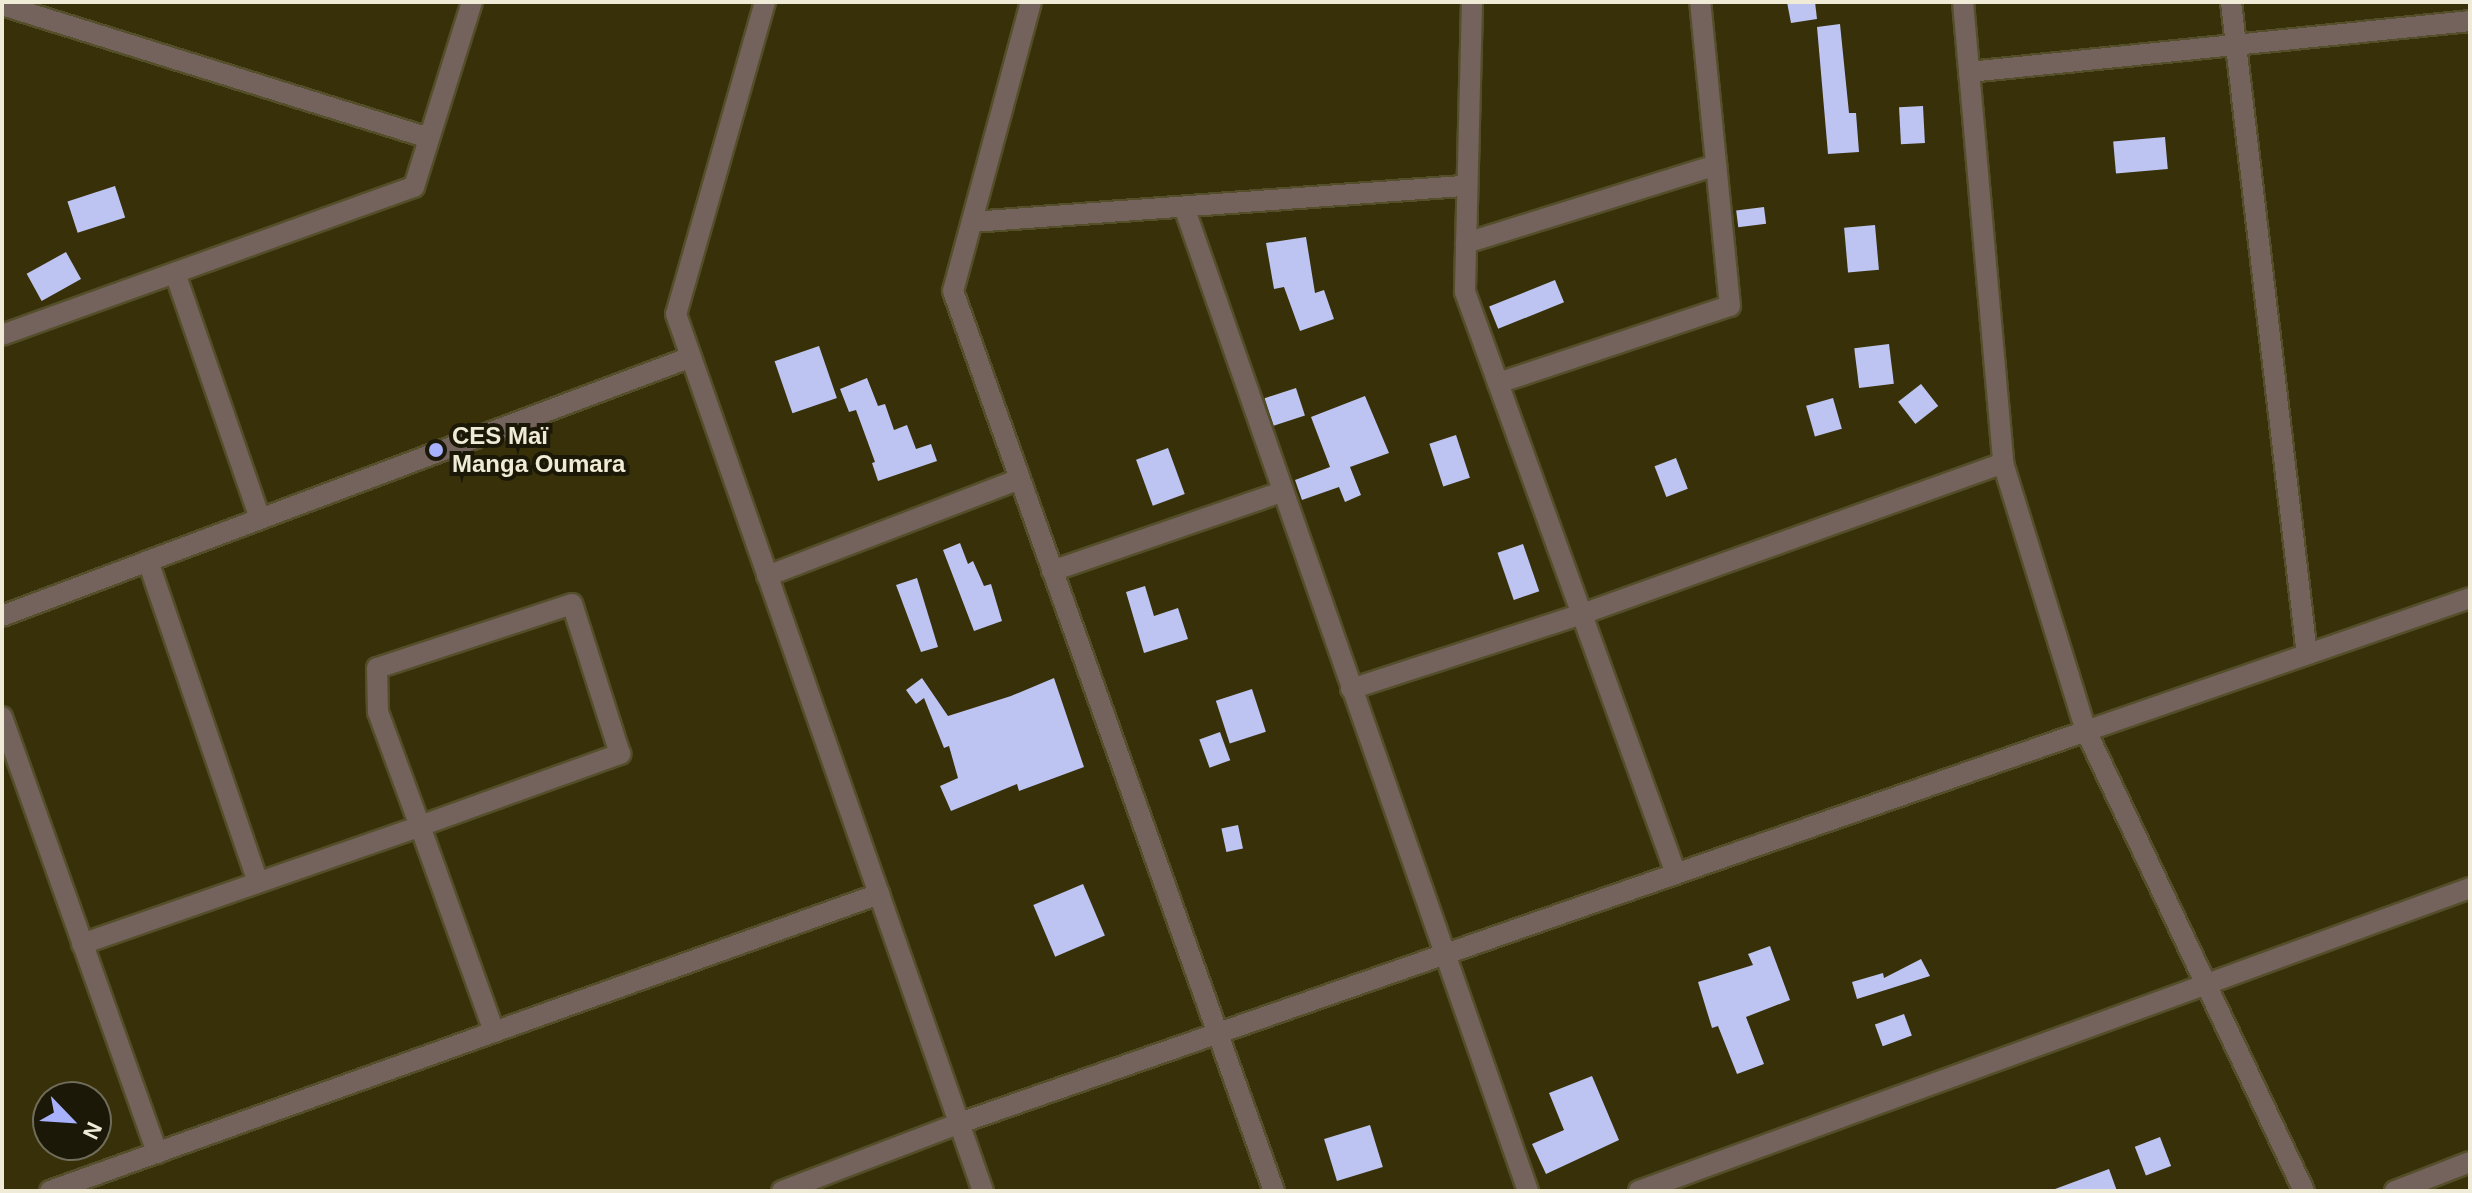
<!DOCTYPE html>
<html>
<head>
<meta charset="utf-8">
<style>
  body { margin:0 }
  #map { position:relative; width:2472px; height:1193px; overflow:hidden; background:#373009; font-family:Helvetica,sans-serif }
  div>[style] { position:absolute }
  .building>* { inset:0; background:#bdc4f1; transform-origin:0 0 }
  .roads { filter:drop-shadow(2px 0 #544e2a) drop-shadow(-2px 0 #544e2a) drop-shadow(0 2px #544e2a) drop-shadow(0 -2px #544e2a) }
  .minor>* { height:20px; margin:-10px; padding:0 10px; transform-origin:10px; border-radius:10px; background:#74625c }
  .tertiary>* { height:20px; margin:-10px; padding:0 10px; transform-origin:10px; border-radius:10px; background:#74625c }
  .dots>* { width:22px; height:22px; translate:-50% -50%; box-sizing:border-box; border:4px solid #1b1808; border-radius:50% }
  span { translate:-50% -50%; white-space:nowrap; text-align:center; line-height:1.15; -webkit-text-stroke:8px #1b1808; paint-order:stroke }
  .poi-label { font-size:24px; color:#efebd6; font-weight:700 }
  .left { translate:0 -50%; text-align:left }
  .frame { position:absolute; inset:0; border:4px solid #efebd6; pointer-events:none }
  .north { position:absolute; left:32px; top:1081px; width:80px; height:80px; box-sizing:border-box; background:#1b1808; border:2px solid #706c5a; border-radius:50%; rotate:115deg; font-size:22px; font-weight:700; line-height:32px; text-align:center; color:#efebd6 }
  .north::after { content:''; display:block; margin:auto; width:28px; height:36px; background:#a7b1fc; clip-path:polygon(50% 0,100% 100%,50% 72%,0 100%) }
</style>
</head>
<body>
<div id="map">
  <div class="building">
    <div style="clip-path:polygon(1787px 2px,1815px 2px,1817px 19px,1791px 23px)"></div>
    <div style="clip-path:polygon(1840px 24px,1849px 113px,1856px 113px,1859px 152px,1828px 154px,1817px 27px)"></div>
    <div style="left:1923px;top:106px;width:37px;height:24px;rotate:87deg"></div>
    <div style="left:2165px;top:137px;width:32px;height:52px;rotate:85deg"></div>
    <div style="left:115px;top:186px;width:33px;height:50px;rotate:72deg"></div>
    <div style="left:1764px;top:207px;width:17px;height:28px;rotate:83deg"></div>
    <div style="left:1875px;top:225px;width:45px;height:31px;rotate:85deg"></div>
    <div style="clip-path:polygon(1306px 237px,1315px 293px,1324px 290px,1334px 319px,1300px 331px,1284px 287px,1274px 289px,1266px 243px)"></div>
    <div style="left:66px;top:252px;width:31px;height:45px;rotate:61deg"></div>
    <div style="left:1555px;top:280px;width:24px;height:71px;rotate:68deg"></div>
    <div style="left:1889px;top:344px;width:40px;height:35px;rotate:83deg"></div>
    <div style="left:819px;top:346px;width:55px;height:47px;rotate:71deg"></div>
    <div style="clip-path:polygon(867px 378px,878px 406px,885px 404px,894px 430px,907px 425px,916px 449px,931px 444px,937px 461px,878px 481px,872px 463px,875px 462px,856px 410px,849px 412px,840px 389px)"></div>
    <div style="left:1921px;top:384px;width:28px;height:29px;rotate:52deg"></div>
    <div style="left:1296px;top:388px;width:29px;height:33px;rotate:72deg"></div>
    <div style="clip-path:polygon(1365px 396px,1389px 453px,1350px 467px,1361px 495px,1345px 502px,1339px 487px,1302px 500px,1295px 480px,1330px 467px,1311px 417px)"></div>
    <div style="left:1833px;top:398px;width:32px;height:28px;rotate:74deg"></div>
    <div style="left:1456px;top:435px;width:45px;height:28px;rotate:72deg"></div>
    <div style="left:1168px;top:448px;width:49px;height:34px;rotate:70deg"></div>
    <div style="left:1676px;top:458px;width:33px;height:23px;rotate:69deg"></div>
    <div style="clip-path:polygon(960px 543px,968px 564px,973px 561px,984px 586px,991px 584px,1002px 621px,974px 631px,943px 550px)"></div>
    <div style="left:1523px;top:544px;width:50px;height:27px;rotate:71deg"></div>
    <div style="clip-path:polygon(917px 578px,938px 647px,921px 652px,896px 585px)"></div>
    <div style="clip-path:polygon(1145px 586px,1154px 616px,1178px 608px,1188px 639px,1144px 653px,1126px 592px)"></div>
    <div style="clip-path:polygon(922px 678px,948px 716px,1011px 696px,1054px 678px,1084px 767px,1019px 791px,1017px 784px,951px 811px,940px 786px,958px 778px,949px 746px,944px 748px,924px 698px,916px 704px,906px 690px)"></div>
    <div style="left:1252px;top:689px;width:45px;height:38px;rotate:72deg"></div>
    <div style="left:1220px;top:732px;width:30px;height:22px;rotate:70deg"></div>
    <div style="left:1238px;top:825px;width:24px;height:17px;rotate:78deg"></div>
    <div style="left:1083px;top:884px;width:56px;height:54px;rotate:67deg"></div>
    <div style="clip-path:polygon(1770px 946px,1790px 1000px,1746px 1017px,1764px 1064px,1737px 1074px,1718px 1026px,1712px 1028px,1698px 982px,1753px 965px,1748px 954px)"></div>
    <div style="clip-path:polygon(1921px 959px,1930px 976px,1857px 999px,1852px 982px,1883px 973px,1884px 978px)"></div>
    <div style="left:1904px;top:1014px;width:23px;height:31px;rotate:70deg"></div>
    <div style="clip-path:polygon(1592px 1076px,1619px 1140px,1546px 1174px,1532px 1144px,1564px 1130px,1549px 1093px)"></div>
    <div style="left:1370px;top:1125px;width:44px;height:48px;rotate:73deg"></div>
    <div style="left:2160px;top:1137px;width:31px;height:27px;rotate:69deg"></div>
    <div style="clip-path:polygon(2109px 1169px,2117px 1191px,2055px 1191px,2055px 1189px)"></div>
  </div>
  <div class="roads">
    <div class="minor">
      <div style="left:1031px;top:2px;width:299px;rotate:105.1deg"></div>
      <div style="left:953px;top:291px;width:956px;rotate:70.37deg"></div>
      <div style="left:1472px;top:2px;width:290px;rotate:91.4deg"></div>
      <div style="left:1465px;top:292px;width:619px;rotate:70.07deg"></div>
      <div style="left:2231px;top:2px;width:657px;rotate:83.36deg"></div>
      <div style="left:2px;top:5px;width:447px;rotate:17.3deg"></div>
      <div style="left:1969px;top:72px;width:504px;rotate:-5.81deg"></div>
      <div style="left:1184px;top:207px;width:1042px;rotate:70.73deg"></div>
      <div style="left:972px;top:222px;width:496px;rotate:-4.2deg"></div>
      <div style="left:1466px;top:243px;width:262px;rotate:-17.3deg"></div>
      <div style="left:175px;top:273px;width:260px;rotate:70.9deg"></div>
      <div style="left:2px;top:335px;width:438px;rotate:-19.8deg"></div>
      <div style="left:414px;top:187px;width:194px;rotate:-72.6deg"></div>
      <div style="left:1498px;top:383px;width:244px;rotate:-18.4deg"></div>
      <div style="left:1730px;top:306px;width:305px;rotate:-95.6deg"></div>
      <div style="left:148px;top:561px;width:339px;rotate:71.1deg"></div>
      <div style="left:1052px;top:571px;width:243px;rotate:-19deg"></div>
      <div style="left:767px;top:576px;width:271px;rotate:-21deg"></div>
      <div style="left:2px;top:616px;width:736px;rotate:-20.6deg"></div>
      <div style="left:1351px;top:689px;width:243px;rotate:-18deg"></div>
      <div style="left:1582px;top:614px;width:447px;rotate:-19.7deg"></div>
      <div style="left:2px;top:717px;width:463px;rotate:70.4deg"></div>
      <div style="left:2086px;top:731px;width:406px;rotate:-19.1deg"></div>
      <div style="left:82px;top:944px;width:358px;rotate:-19.2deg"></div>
      <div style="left:420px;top:826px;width:213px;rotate:-19.8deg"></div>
      <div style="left:620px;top:754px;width:157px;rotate:-107.7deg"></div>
      <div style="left:572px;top:604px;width:205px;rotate:161.8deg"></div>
      <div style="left:377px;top:668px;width:44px;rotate:88.7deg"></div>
      <div style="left:378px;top:712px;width:121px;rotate:69.8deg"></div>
      <div style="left:420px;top:826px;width:219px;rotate:70.2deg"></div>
      <div style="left:50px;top:1191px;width:881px;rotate:-19.71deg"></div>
      <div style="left:1639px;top:1191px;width:885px;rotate:-20.03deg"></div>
      <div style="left:2395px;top:1191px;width:80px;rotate:-21.1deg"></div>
    </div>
    <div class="tertiary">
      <div style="left:765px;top:2px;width:324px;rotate:105.9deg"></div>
      <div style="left:676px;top:314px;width:929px;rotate:70.71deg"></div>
      <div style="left:1963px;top:2px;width:463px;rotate:85deg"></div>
      <div style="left:2003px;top:463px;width:281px;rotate:72.8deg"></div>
      <div style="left:2086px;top:731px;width:509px;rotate:64.64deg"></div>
      <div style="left:782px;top:1191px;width:191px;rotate:-20.9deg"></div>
      <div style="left:960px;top:1123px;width:1192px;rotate:-19.19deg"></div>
    </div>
  </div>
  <div class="dots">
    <div style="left:436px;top:450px;background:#a7b1fc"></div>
  </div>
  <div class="poi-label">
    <span class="left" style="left:452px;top:450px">CES Maï<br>Manga Oumara</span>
  </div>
  <div class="frame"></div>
  <div class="north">N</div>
</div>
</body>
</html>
